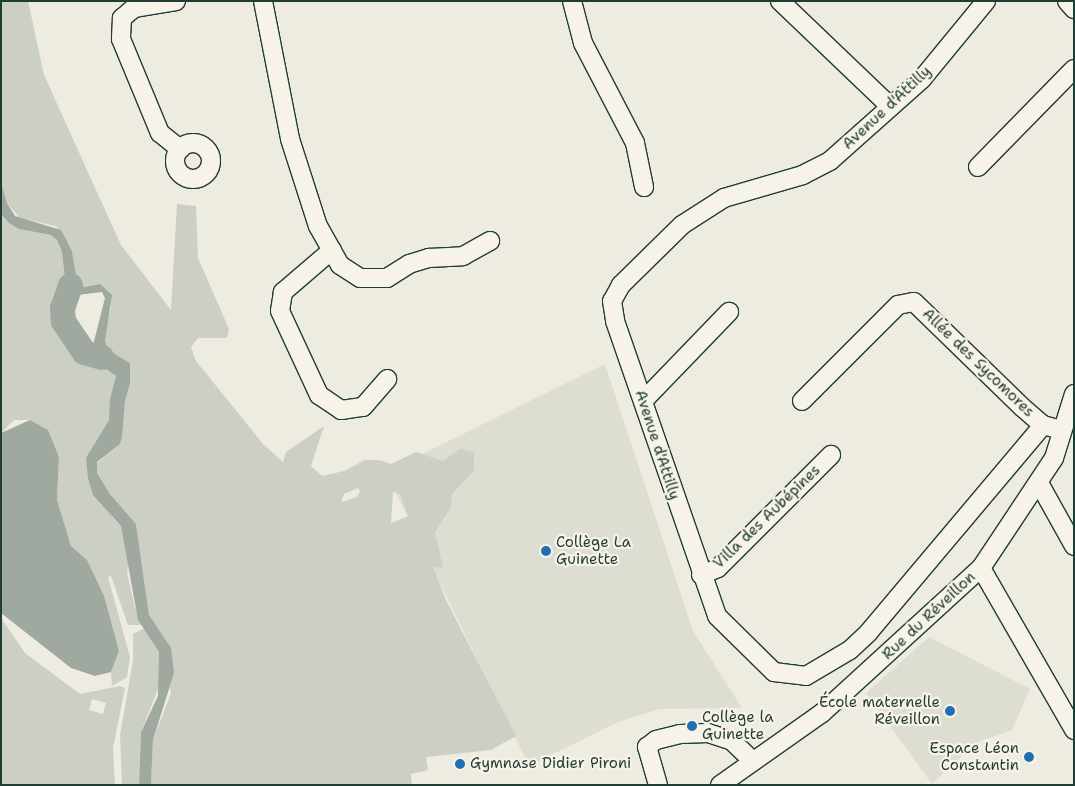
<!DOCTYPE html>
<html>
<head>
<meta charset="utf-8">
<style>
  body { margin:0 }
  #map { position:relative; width:1075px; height:786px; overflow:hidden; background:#eeece1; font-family:"Shantell Sans",sans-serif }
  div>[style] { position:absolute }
  .built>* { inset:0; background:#ddddd2 }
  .green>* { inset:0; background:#cccfc4 }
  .water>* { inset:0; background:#9fa99f }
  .river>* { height:25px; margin:-12.5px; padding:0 12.5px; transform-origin:12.5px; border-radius:12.5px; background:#9fa99f }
  .roads { filter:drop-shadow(1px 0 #1f3d34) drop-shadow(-1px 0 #1f3d34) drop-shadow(0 1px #1f3d34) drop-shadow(0 -1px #1f3d34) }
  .minor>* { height:18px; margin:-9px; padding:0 9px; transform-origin:9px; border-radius:9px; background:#f7f3e8 }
  .minor>.ring { margin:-9px; padding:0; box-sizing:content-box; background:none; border:18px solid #f7f3e8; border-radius:50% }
  .dots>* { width:14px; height:14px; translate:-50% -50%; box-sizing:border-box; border:2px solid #f7f3e8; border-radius:50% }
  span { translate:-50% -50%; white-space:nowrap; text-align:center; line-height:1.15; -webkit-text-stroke:4.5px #f7f3e8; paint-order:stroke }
  .street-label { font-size:15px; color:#1f3d34 }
  .poi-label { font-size:15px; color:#1f3d34 }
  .left { translate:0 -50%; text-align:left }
  .right { translate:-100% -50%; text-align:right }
  .frame { position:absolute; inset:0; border:2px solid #1f3d34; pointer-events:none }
</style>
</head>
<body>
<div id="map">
  <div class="built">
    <div style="clip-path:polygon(605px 364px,693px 631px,742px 708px,660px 709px,618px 722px,529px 766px,386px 472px)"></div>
    <div style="clip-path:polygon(929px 637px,1030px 689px,1012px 730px,975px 743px,932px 784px,866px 693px)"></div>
  </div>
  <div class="green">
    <div style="clip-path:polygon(evenodd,1px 1px,28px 1px,44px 75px,121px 245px,171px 310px,177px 204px,196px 206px,198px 258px,229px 329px,227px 338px,198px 338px,191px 347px,196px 361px,263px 444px,283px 462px,286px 452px,324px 426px,311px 466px,322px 476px,344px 471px,365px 460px,379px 460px,391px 464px,416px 452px,443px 461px,460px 449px,474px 452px,474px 471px,452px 494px,451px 507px,435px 532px,443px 568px,433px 567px,447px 602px,516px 736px,491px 750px,426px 757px,428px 770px,411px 774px,412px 785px,151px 785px,153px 740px,171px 693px,155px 627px,149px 615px,136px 524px,110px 494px,97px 473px,97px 463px,120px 444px,125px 401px,130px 384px,130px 363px,108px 350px,104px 341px,111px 307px,100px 284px,84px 287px,76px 282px,72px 251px,56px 226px,20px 218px,7px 203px,1px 182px,1px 1px,358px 488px,360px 492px,357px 497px,341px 502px,344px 494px,358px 488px,1px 1px,393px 492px,400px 494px,408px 516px,391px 523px,393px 492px)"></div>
    <div style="clip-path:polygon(1px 214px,19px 229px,51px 235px,57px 240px,62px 252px,66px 289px,57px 310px,58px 321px,78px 351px,116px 373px,109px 420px,86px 459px,113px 518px,121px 526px,129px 558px,127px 573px,135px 608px,142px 625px,128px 625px,111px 576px,108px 577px,130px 657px,127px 677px,112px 686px,111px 672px,119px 651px,87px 560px,71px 546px,57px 500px,59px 457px,30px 420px,14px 420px,1px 433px)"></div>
    <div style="clip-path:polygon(evenodd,1px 618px,25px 653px,80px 694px,120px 686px,125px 688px,113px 748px,115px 785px,1px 785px,1px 618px,92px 699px,106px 703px,103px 714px,89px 710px,92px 699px)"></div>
    <div style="clip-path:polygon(145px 628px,159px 652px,160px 684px,141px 732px,139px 785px,122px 785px,120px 735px,133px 661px,133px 634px)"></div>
  </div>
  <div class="water">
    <div style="clip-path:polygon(1px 182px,7px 203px,15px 216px,61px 230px,72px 251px,77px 282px,84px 287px,100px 284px,112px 295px,105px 341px,108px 350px,130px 363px,130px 384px,125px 401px,122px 437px,120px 444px,97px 462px,97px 473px,110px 494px,136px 524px,149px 615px,171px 648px,174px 673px,153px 740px,151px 785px,139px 785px,141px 732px,158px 696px,159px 652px,138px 620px,121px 526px,93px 495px,88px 478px,86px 458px,109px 420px,110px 399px,116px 376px,90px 357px,105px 298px,102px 292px,77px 295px,66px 289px,62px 252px,57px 240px,51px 235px,19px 229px,9px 223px,1px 214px)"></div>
    <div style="clip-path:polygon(30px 420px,48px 430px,59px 457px,57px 500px,71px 546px,87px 560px,104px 596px,119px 651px,111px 672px,95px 676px,71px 668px,1px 613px,1px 433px)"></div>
  </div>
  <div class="river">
    <div style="left:70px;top:285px;width:24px;rotate:109deg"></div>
    <div style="left:62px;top:308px;width:13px;rotate:86deg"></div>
    <div style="left:63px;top:321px;width:37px;rotate:56deg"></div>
    <div style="left:84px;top:352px;width:18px;rotate:16deg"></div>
  </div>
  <div class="roads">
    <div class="minor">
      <div style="left:176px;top:1px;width:43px;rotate:170.5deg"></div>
      <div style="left:134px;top:8px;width:16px;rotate:140deg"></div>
      <div style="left:122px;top:18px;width:21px;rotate:93deg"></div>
      <div style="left:121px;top:39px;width:102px;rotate:67.5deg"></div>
      <div style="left:160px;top:133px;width:26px;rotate:39deg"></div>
      <div style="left:263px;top:1px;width:141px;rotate:78.9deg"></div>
      <div style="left:290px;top:139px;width:91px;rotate:72.2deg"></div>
      <div style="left:318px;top:226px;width:45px;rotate:60.6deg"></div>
      <div style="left:340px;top:265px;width:24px;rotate:33deg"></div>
      <div style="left:360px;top:278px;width:27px"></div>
      <div style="left:387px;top:278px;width:26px;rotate:-32deg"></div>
      <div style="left:409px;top:264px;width:21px;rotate:-17deg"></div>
      <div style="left:429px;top:258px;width:34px;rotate:-3deg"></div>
      <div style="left:463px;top:256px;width:31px;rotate:-29deg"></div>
      <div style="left:572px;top:1px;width:43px;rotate:75.3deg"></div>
      <div style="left:583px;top:43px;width:113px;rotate:62.5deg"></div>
      <div style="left:635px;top:143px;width:45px;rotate:78.4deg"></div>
      <div style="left:780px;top:1px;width:153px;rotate:43.7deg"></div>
      <div style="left:986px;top:1px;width:101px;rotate:129.4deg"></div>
      <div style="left:922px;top:79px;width:123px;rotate:138.3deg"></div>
      <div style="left:830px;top:161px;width:30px;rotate:153deg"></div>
      <div style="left:803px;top:175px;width:82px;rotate:163.8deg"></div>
      <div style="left:724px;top:198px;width:50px;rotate:147.3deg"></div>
      <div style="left:682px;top:225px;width:86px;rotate:135.5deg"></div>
      <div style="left:621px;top:285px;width:18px;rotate:119deg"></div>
      <div style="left:612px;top:301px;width:20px;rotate:81deg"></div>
      <div style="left:615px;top:321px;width:312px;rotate:70.9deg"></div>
      <div style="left:717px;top:616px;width:80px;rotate:44.5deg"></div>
      <div style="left:774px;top:672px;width:32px;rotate:7deg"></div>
      <div style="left:806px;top:676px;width:51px;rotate:-30.6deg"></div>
      <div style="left:850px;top:650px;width:25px;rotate:-43deg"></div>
      <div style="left:868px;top:633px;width:272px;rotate:-49.9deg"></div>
      <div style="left:1067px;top:1px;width:11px;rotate:49deg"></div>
      <div class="ring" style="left:175px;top:143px;width:18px;height:18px"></div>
      <div style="left:978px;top:167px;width:137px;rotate:-45.6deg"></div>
      <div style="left:332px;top:250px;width:65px;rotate:139.4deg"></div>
      <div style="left:283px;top:292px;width:19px;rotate:99deg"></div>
      <div style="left:280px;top:311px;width:93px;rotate:65.1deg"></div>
      <div style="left:319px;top:395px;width:27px;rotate:34deg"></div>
      <div style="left:341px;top:410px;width:22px;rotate:-8deg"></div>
      <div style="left:363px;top:407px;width:37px;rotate:-49deg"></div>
      <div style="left:643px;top:401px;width:124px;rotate:-46deg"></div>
      <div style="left:802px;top:401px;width:136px;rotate:-45deg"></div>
      <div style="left:898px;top:305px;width:16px;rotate:-11deg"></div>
      <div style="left:914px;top:302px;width:151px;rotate:44.2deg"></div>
      <div style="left:1022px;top:407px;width:28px;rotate:41deg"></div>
      <div style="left:1043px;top:425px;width:11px;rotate:15deg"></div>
      <div style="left:1039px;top:483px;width:72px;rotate:60.9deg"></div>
      <div style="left:981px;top:568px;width:187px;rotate:60.1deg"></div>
      <div style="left:701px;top:575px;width:18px;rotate:-22deg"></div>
      <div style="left:718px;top:568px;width:160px;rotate:-45deg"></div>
      <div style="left:658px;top:785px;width:40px;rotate:-106deg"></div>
      <div style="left:647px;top:747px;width:11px;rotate:-38deg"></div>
      <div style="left:656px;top:740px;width:25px;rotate:-14deg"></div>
      <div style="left:680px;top:734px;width:28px;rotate:-2deg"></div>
      <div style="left:708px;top:733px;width:25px;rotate:18deg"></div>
      <div style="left:732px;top:741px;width:29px;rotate:44deg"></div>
      <div style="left:720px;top:785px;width:125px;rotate:-35.2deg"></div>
      <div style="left:822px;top:713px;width:215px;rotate:-42.4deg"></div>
      <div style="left:981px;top:568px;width:132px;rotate:-56.4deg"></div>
      <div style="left:1054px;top:458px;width:67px;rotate:-72.6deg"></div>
    </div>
  </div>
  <div class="dots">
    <div style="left:546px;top:551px;background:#1f6fb2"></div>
    <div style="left:950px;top:711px;background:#1f6fb2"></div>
    <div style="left:692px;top:726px;background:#1f6fb2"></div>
    <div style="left:1029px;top:757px;background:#1f6fb2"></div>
    <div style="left:460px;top:764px;background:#1f6fb2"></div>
  </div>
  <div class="street-label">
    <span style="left:887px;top:108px;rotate:-43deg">Avenue d'Attilly</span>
    <span style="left:978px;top:363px;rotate:44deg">Allée des Sycomores</span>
    <span style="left:657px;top:445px;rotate:72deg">Avenue d'Attilly</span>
    <span style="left:767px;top:517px;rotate:-44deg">Villa des Aubépines</span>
    <span style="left:929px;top:616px;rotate:-43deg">Rue du Réveillon</span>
  </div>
  <div class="poi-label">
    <span class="left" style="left:556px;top:551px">Collège La<br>Guinette</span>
    <span class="right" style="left:940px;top:711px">École maternelle<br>Réveillon</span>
    <span class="left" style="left:702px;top:726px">Collège la<br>Guinette</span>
    <span class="right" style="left:1019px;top:757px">Espace Léon<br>Constantin</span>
    <span class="left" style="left:470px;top:764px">Gymnase Didier Pironi</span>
  </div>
  <div class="frame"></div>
</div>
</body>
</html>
